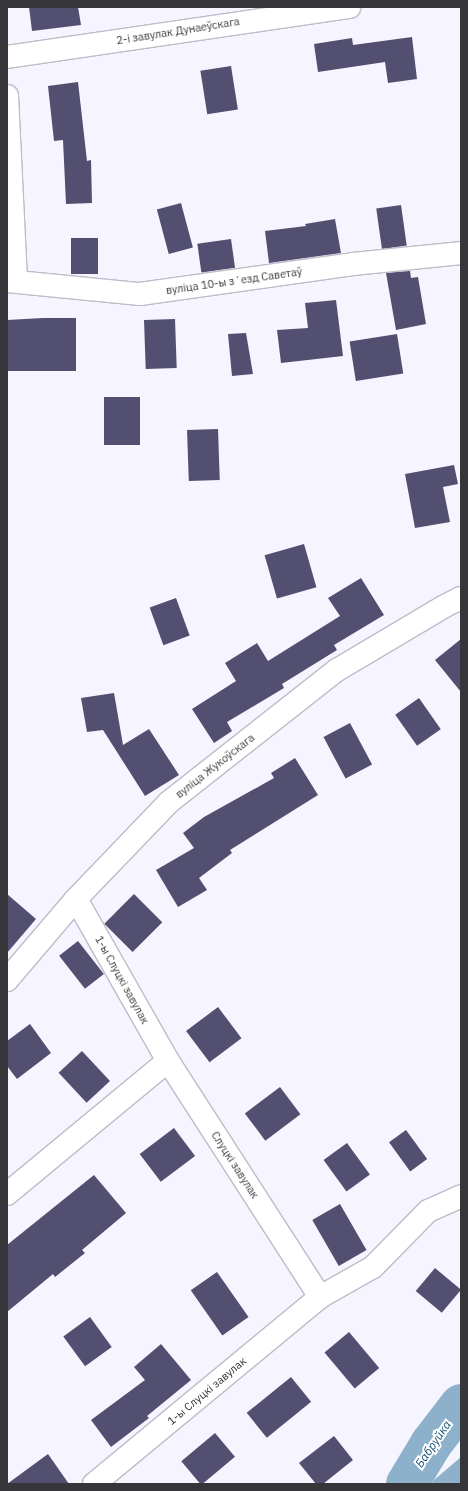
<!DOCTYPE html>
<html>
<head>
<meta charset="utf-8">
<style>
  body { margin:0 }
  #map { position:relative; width:468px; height:1491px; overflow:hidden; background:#f6f4fe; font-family:"IBM Plex Sans",sans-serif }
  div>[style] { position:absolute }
  .water>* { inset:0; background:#8db0cb }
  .river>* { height:42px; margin:-21px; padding:0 21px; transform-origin:21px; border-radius:21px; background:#8db0cb }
  .building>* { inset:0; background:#534f70; transform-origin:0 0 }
  .roads { filter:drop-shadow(1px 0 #bebcc8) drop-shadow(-1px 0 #bebcc8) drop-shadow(0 1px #bebcc8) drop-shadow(0 -1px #bebcc8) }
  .street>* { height:22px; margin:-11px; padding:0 11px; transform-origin:11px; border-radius:11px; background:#fff }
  span { translate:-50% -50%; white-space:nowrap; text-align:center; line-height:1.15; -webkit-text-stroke:4px #fff; paint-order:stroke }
  .street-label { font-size:11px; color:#36353a }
  .water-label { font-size:12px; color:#165175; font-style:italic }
  .frame { position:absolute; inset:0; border:8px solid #36353a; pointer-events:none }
</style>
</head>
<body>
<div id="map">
  <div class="water">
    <div style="clip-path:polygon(461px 1457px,461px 1484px,432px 1484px,434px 1480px)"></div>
  </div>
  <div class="river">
    <div style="left:407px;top:1484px;width:47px;rotate:-59deg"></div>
    <div style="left:431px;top:1444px;width:49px;rotate:-52.4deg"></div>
  </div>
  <div class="building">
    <div style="clip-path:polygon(29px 7px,78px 7px,81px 25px,32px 31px)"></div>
    <div style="clip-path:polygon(412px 37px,417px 79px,388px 83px,385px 62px,318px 72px,314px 44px,352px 38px,353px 45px)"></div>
    <div style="left:231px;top:66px;width:44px;height:31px;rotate:81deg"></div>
    <div style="clip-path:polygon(78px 82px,87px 161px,91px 160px,92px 203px,66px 204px,63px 140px,54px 141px,48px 86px)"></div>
    <div style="left:181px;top:203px;width:46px;height:25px;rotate:75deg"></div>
    <div style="left:401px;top:205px;width:41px;height:25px;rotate:82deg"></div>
    <div style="clip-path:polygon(335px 219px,341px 253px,269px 263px,265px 231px,306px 226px,305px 224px)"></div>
    <div style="left:98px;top:238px;width:36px;height:27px;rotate:90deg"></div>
    <div style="left:231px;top:239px;width:29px;height:34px;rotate:82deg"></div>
    <div style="clip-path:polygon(410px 271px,411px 278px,418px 277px,426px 324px,396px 330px,386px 273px)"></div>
    <div style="clip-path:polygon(336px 300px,343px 356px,281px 363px,277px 330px,308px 328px,305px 303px)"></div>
    <div style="clip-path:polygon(43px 318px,76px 318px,76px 371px,7px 371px,7px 320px)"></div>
    <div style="left:175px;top:319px;width:49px;height:31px;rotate:88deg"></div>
    <div style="clip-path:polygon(246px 333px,253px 374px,232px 376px,228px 334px)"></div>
    <div style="left:397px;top:334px;width:40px;height:48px;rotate:81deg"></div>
    <div style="left:104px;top:397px;width:36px;height:48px"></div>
    <div style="left:218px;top:429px;width:51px;height:31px;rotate:88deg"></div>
    <div style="clip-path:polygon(454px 465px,458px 484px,443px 487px,450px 522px,415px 528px,405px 474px)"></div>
    <div style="left:304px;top:544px;width:45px;height:41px;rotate:74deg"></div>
    <div style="clip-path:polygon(361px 578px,384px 615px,334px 645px,337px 650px,282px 684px,284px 688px,227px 722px,232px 731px,214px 743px,192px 709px,236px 681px,225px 663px,257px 643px,268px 661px,340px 616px,328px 598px)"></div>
    <div style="left:176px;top:598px;width:40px;height:28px;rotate:70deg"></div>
    <div style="clip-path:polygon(461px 639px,461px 692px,435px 660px)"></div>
    <div style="clip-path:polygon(114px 693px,123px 745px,149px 729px,179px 775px,145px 796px,103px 730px,87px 732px,81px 698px)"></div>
    <div style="left:419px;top:698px;width:38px;height:29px;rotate:55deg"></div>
    <div style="left:350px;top:723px;width:47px;height:30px;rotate:62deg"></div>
    <div style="clip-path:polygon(295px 758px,318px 795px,230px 850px,232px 853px,199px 878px,207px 890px,178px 907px,156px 870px,194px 848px,183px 833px,204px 817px,274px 778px,271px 773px)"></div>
    <div style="clip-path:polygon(7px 894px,36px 919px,7px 953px)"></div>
    <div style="left:134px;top:894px;width:40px;height:42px;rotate:45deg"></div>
    <div style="left:78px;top:941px;width:42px;height:24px;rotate:52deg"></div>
    <div style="left:218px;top:1007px;width:39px;height:40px;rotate:53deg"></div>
    <div style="clip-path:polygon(30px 1024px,51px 1053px,17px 1079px,7px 1066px,7px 1041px)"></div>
    <div style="left:82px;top:1051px;width:41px;height:32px;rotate:47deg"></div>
    <div style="left:280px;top:1087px;width:34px;height:44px;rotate:53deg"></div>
    <div style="left:174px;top:1128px;width:35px;height:43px;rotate:53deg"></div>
    <div style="left:406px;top:1130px;width:36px;height:21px;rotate:54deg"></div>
    <div style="left:347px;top:1143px;width:39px;height:29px;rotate:54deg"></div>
    <div style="clip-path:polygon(94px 1175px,126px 1213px,82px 1250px,85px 1253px,55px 1277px,53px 1274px,7px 1312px,7px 1245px)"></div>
    <div style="left:340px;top:1204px;width:53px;height:32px;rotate:60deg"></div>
    <div style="left:435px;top:1268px;width:34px;height:30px;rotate:40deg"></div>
    <div style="left:217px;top:1272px;width:55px;height:32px;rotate:55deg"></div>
    <div style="left:90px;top:1317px;width:37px;height:33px;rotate:54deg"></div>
    <div style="left:349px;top:1332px;width:47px;height:32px;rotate:50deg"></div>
    <div style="clip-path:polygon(161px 1344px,191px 1380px,147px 1416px,149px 1418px,111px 1447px,91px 1420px,145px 1380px,134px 1367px)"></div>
    <div style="left:291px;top:1377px;width:32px;height:57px;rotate:51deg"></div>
    <div style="left:215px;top:1433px;width:31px;height:44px;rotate:50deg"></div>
    <div style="clip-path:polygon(334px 1436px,353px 1460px,323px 1484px,316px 1484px,299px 1463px)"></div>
    <div style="clip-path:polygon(48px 1454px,69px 1484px,7px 1484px)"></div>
  </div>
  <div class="roads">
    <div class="street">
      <div style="left:7px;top:57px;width:346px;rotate:-8.3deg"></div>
      <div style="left:7px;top:96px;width:185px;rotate:87.2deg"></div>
      <div style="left:7px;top:281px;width:134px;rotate:5.6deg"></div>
      <div style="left:140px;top:294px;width:215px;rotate:-8deg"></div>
      <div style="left:353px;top:264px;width:109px;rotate:-5.8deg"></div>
      <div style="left:76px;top:899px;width:186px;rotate:60.4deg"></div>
      <div style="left:7px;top:980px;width:106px;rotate:-49.6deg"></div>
      <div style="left:76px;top:899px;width:134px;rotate:-46.2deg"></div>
      <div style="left:169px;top:802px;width:214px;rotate:-38.2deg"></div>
      <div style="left:337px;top:670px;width:123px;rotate:-30.7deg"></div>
      <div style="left:443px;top:607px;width:20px;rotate:-27deg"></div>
      <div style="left:7px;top:1194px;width:209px;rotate:-39.6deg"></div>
      <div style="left:168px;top:1061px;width:281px;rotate:57.2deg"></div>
      <div style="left:320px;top:1297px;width:61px;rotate:-29.5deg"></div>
      <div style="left:373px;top:1267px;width:78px;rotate:-45.5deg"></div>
      <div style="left:428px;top:1211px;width:36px;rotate:-24deg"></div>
      <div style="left:94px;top:1484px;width:293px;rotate:-39.6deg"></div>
    </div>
  </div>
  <div class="street-label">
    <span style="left:178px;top:31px;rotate:-9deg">2-і завулак Дунаеўскага</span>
    <span style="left:234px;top:281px;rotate:-8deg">вуліца 10-ы зʼезд Саветаў</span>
    <span style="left:215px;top:766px;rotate:-38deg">вуліца Жукоўскага</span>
    <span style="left:122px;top:980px;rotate:61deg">1-ы Слуцкі завулак</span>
    <span style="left:235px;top:1165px;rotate:57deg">Слуцкі завулак</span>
    <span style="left:207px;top:1391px;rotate:-40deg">1-ы Слуцкі завулак</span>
  </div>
  <div class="water-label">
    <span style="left:433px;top:1444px;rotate:-56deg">Бабруйка</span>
  </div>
  <div class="frame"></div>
</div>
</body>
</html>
